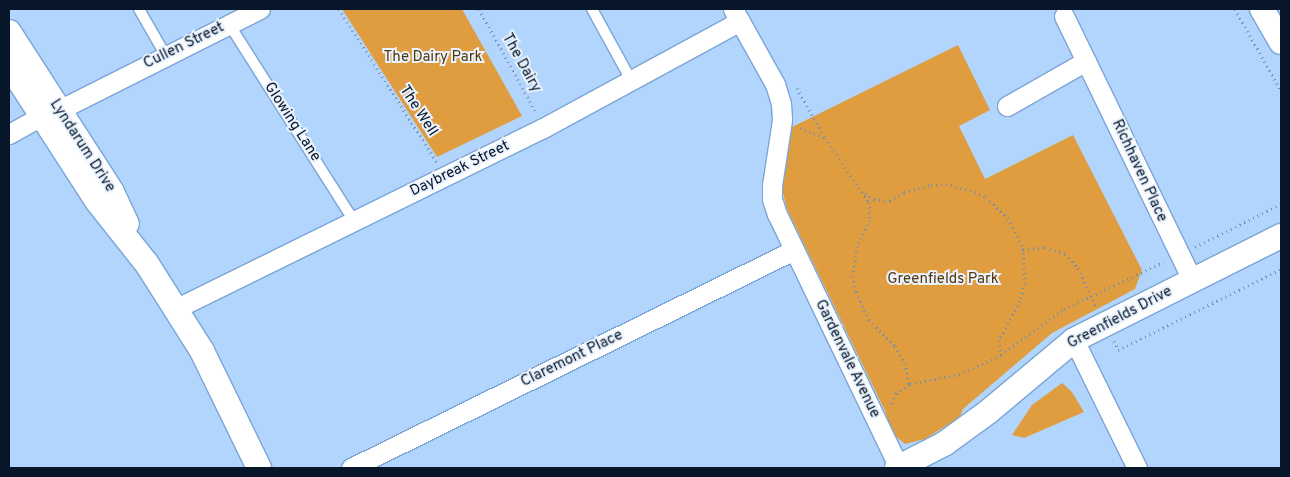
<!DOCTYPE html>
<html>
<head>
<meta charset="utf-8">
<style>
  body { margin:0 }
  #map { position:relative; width:1290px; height:477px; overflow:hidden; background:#b1d5fd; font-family:Overpass,sans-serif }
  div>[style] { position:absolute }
  .green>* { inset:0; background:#e09d40 }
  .path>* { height:3px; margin-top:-1.5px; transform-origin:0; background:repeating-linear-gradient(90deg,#738faf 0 1px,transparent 0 5px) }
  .roads { filter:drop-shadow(1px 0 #7aa5d5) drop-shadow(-1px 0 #7aa5d5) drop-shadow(0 1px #7aa5d5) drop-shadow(0 -1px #7aa5d5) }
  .service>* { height:10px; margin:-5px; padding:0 5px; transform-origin:5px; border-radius:5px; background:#fff }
  .minor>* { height:19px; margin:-9.5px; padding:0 9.5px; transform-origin:9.5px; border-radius:9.5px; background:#fff }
  .tertiary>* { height:24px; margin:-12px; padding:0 12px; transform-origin:12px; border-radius:12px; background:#fff }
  span { translate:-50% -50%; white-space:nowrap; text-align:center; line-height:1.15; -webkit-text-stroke:4px #eaf3fe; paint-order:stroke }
  .street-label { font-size:15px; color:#071729 }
  .park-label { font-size:15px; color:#53360b }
  .frame { position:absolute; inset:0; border:10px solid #071729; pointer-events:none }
</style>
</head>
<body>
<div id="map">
  <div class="green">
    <div style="clip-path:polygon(342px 9px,462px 9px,522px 116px,437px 157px)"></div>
    <div style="clip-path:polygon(958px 45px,990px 110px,959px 126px,985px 179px,1073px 135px,1142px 270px,1135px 289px,1052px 333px,963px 409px,960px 417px,925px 439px,905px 444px,892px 433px,885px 411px,787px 209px,782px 189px,792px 127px)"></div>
    <div style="clip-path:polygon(1062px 383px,1072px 392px,1084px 412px,1024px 438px,1012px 435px,1032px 405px)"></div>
  </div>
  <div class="path">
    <div style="left:339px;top:9px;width:182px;rotate:57.4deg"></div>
    <div style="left:479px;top:9px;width:116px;rotate:61.2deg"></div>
    <div style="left:1235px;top:9px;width:94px;rotate:60.7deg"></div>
    <div style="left:797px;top:88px;width:57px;rotate:60.8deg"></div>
    <div style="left:825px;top:138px;width:78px;rotate:55.5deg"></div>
    <div style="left:869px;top:202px;width:18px;rotate:87deg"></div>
    <div style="left:870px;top:220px;width:29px;rotate:117deg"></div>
    <div style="left:857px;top:246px;width:30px;rotate:98deg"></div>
    <div style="left:853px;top:276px;width:16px;rotate:79deg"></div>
    <div style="left:856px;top:292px;width:31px;rotate:65deg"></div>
    <div style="left:869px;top:320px;width:37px;rotate:45deg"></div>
    <div style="left:895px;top:346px;width:20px;rotate:60deg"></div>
    <div style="left:905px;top:363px;width:21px;rotate:79deg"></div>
    <div style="left:909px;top:384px;width:16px;rotate:145deg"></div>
    <div style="left:896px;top:393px;width:15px;rotate:110deg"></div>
    <div style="left:800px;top:128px;width:26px;rotate:21deg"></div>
    <div style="left:865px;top:193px;width:11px;rotate:34deg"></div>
    <div style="left:874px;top:199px;width:16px;rotate:7deg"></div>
    <div style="left:890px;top:201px;width:17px;rotate:-33deg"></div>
    <div style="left:904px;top:192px;width:28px;rotate:-15deg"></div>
    <div style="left:931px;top:185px;width:15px;rotate:-4deg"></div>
    <div style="left:946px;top:184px;width:25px;rotate:14deg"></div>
    <div style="left:970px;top:190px;width:17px;rotate:24deg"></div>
    <div style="left:986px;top:197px;width:30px;rotate:44deg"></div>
    <div style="left:1008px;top:218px;width:34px;rotate:63deg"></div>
    <div style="left:1023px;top:248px;width:35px;rotate:87deg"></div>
    <div style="left:1025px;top:283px;width:19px;rotate:106deg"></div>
    <div style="left:1020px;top:301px;width:44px;rotate:118.3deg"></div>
    <div style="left:999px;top:340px;width:15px;rotate:82deg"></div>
    <div style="left:1001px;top:355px;width:45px;rotate:155.1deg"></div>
    <div style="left:960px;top:374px;width:52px;rotate:168.9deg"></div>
    <div style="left:1195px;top:247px;width:96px;rotate:-26.6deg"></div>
    <div style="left:1023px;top:250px;width:22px;rotate:-8deg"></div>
    <div style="left:1045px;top:247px;width:21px;rotate:19deg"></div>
    <div style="left:1065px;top:254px;width:19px;rotate:47deg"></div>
    <div style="left:1078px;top:268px;width:43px;rotate:65.2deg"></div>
    <div style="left:1114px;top:341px;width:10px;rotate:66deg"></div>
    <div style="left:1118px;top:350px;width:182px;rotate:-26.4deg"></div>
    <div style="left:1001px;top:355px;width:78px;rotate:-36.1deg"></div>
    <div style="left:1064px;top:309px;width:110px;rotate:-25.2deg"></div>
  </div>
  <div class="roads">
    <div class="service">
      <div style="left:139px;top:9px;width:54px;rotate:60.1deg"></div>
      <div style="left:592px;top:9px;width:81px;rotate:61.2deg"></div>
      <div style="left:229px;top:24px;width:233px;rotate:57.6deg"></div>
    </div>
    <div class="minor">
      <div style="left:733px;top:9px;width:86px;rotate:60.8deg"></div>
      <div style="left:775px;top:84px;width:21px;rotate:73deg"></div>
      <div style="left:781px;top:104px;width:16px;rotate:86deg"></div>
      <div style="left:782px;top:120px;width:66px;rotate:98.7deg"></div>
      <div style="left:772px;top:185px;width:14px;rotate:90deg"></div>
      <div style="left:772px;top:199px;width:16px;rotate:72deg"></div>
      <div style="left:777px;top:214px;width:282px;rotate:64.3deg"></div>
      <div style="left:1064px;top:16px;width:293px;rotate:64.1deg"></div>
      <div style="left:1007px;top:106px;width:91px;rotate:-29.7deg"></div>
      <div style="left:59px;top:110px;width:225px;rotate:-26.7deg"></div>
      <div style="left:9px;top:134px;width:37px;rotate:-29deg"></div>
      <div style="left:175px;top:309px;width:410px;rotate:-26.2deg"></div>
      <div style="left:543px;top:128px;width:224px;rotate:-28.5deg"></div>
      <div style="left:1074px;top:340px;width:143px;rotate:63.8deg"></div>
      <div style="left:351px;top:468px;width:494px;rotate:-26.2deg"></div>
    </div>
    <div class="tertiary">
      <div style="left:1262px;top:9px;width:38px;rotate:60deg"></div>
      <div style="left:9px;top:32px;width:190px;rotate:57.2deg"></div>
      <div style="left:112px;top:192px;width:35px;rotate:65deg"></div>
      <div style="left:9px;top:65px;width:162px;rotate:57.1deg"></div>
      <div style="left:97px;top:201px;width:80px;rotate:51.6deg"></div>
      <div style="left:147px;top:264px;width:103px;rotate:57.7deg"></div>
      <div style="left:202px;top:351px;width:130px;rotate:64deg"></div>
      <div style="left:897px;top:468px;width:53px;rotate:-27.1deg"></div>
      <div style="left:944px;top:444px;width:54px;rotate:-36deg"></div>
      <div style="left:988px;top:412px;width:112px;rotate:-39.9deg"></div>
      <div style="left:1074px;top:340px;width:232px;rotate:-26.7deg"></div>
    </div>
  </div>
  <div class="street-label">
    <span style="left:184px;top:46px;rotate:-26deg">Cullen Street</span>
    <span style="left:521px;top:63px;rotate:61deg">The Dairy</span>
    <span style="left:418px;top:111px;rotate:57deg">The Well</span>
    <span style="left:292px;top:122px;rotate:57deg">Glowing Lane</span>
    <span style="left:82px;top:146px;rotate:57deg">Lyndarum Drive</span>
    <span style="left:460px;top:169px;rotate:-26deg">Daybreak Street</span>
    <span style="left:1139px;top:171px;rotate:65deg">Richhaven Place</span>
    <span style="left:1120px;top:318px;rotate:-28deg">Greenfields Drive</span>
    <span style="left:572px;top:359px;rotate:-26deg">Claremont Place</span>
    <span style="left:847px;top:359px;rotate:64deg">Gardenvale Avenue</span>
  </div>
  <div class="park-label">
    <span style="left:433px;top:58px">The Dairy Park</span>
    <span style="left:943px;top:280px">Greenfields Park</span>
  </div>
  <div class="frame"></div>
</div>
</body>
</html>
